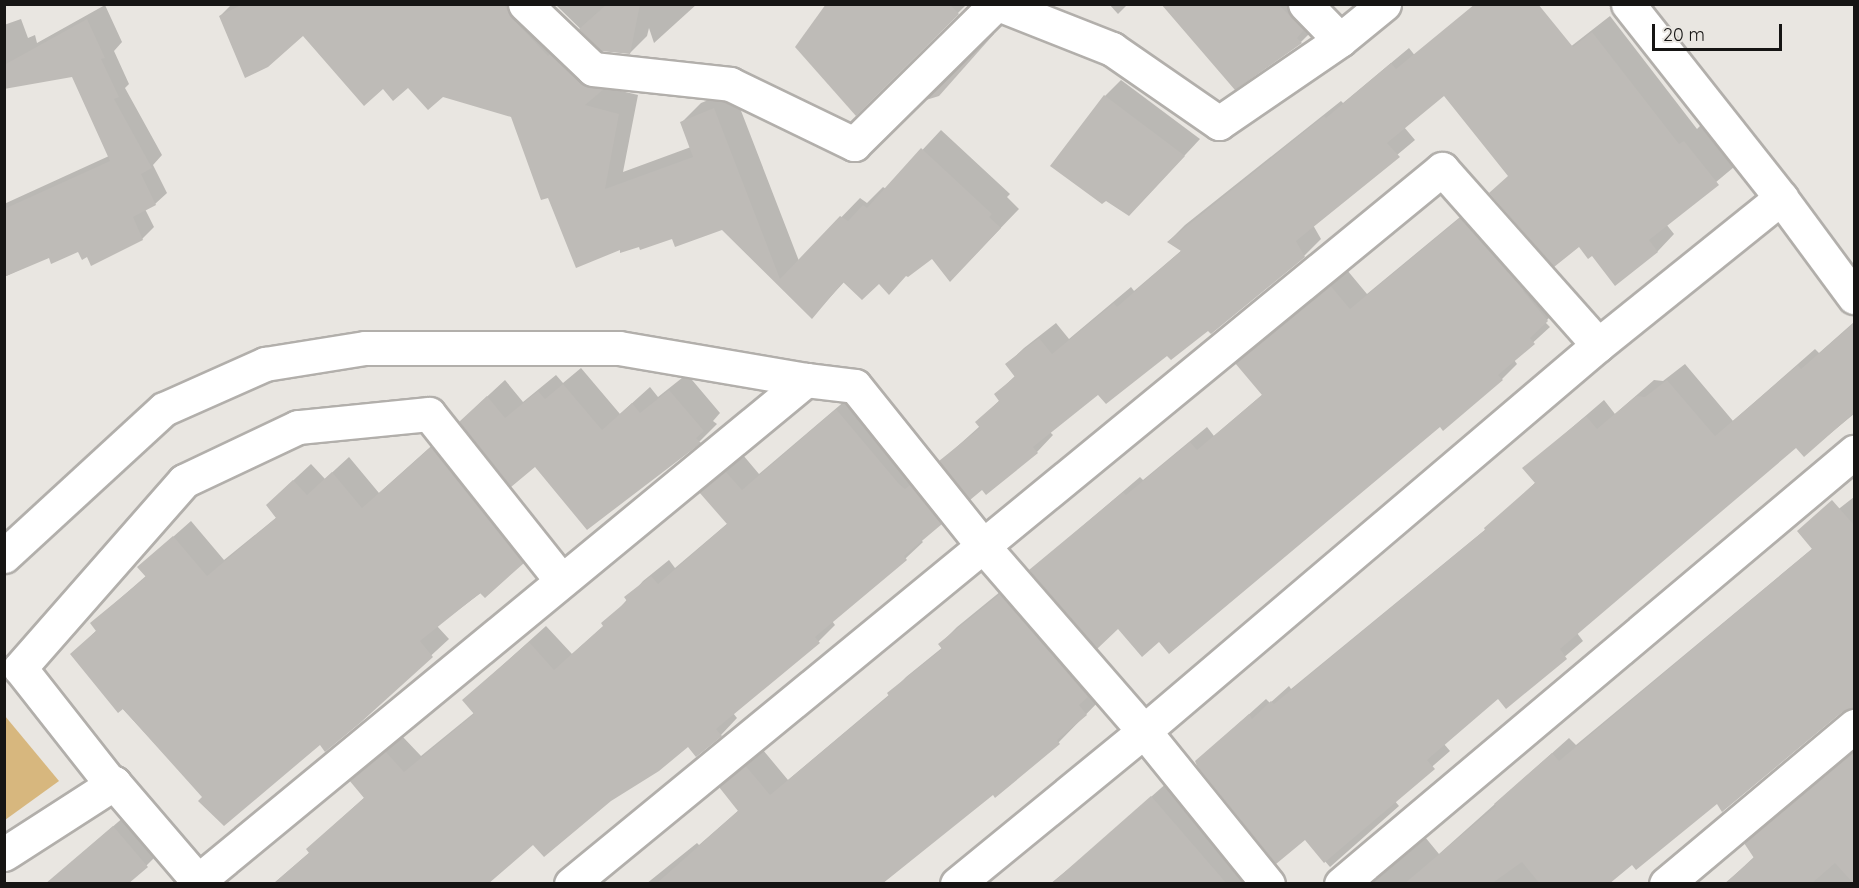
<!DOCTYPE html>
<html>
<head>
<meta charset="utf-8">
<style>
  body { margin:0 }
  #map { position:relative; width:1859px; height:888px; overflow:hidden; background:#e9e6e1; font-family:Quicksand,sans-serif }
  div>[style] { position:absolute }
  .green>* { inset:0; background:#d7b77e }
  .shadow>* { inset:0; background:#0003 }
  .building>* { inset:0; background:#bebbb7 }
  .roads { filter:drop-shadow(2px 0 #b2afab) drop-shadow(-2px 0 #b2afab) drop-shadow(0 2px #b2afab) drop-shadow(0 -2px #b2afab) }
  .minor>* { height:33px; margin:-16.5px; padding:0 16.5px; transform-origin:16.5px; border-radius:16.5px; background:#fff }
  span { translate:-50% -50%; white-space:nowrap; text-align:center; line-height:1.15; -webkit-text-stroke:6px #e9e6e1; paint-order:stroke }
  .frame { position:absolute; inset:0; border:6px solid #161514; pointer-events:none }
  .scale { position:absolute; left:1652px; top:24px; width:130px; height:27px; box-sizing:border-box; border:3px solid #161514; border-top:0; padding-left:8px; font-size:18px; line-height:21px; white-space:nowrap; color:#161514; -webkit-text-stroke:4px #e9e6e1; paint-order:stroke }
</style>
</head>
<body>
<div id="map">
  <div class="green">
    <div style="clip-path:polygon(5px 716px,59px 781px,5px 820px,4px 820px)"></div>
  </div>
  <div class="shadow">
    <div style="clip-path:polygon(232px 4px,537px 4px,604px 87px,638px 95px,623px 172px,691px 147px,682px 122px,701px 103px,733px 90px,799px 261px,860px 198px,867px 203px,883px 187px,886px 189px,941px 130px,1010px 194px,1007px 197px,1019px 209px,969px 261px,932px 257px,879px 282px,845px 281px,812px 317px,722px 228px,673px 237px,549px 196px,512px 116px,408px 86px,383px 87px,303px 34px,220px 16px)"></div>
    <div style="clip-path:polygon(555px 4px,697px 4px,654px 43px,649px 28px,647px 36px,630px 53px,602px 50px)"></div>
    <div style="clip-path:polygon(828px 4px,967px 4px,856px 114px)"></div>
    <div style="clip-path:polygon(1109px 4px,1128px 4px,1118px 14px)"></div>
    <div style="clip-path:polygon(1163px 4px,1313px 4px,1317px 26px,1301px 42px)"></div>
    <div style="clip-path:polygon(105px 5px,122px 42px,114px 51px,129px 84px,125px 88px,162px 155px,153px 165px,167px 193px,155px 204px,145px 209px,154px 227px,142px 239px,88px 255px,78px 250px,49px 256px,4px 277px,4px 204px,109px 156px,73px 75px,4px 87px,4px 25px,21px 19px,28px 38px,35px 35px,37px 43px)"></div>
    <div style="clip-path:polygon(1610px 16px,1697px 129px,1701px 125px,1734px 167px,1666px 224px,1674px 234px,1658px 251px,1615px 284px,1592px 254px,1509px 175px,1488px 111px)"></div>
    <div style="clip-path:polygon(1409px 48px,1431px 76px,1404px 127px,1415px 140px,1313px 225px,1321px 239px,1304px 256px,1211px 332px,1208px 329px,1098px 393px,1050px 432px,1053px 435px,1037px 452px,941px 461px,980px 426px,977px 422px,1000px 400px,996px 394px,1016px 375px,1007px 364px,1024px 348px,1056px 323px,1069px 339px,1131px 287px,1134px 291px,1182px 250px,1169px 241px,1185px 225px,1341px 101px,1343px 103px)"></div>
    <div style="clip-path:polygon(1121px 80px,1200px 139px,1145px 198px,1105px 96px)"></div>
    <div style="clip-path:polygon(1477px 203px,1563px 304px,1545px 322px,1550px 327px,1514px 360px,1517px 364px,1502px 379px,1159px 640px,1118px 627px,1031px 570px,1140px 477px,1143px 480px,1207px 427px,1214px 436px,1263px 394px,1237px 363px,1253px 347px,1347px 270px,1367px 294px)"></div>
    <div style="clip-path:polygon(1854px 322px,1854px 414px,1804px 455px,1796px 446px,1577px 633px,1583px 641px,1506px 707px,1498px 697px,1444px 744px,1450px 751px,1394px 800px,1399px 806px,1330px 867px,1305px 838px,1197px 761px,1266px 699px,1270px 703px,1289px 686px,1291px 689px,1486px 529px,1536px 482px,1525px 468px,1604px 400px,1615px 414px,1654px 380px,1663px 381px,1685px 364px,1733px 421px,1815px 349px,1819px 353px)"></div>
    <div style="clip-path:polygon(581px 368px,620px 414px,650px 387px,658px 397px,687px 374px,720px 413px,713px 421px,717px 424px,700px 441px,587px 528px,535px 465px,478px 405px,505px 380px,523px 402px,556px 375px,563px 383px)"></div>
    <div style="clip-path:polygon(853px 394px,957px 506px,921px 540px,923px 542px,906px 558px,832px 621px,835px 625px,819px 641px,733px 713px,737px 718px,721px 735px,688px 745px,533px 843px,487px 884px,273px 884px,310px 852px,308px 849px,325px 833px,365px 797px,351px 781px,368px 764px,402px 736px,421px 756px,475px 712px,464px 700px,546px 626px,572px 654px,605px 625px,643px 581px,669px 560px,675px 568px,728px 523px,701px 492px,718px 476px,743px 455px,759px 474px)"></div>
    <div style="clip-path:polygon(448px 431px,539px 545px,522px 562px,437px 626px,449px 639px,359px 722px,204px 797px,72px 654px,97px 630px,92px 623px,147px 575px,139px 567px,191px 521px,224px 560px,277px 517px,285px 488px,311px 464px,325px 479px,349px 457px,379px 493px)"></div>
    <div style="clip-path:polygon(1854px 497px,1854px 706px,1850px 706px,1632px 862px,1608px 884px,1370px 884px,1425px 837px,1439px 854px,1569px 738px,1576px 745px,1813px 548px,1822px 522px)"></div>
    <div style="clip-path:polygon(1017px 578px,1103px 697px,1059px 742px,996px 796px,993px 793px,881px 884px,646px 884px,697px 843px,699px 845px,739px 810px,721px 787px,738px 770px,763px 750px,788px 780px,890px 694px,906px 677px,943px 647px,940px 644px,957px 627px)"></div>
    <div style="clip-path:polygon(1854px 749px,1854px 884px,1725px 884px,1755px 856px,1746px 843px)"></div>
    <div style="clip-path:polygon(1169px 781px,1258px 884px,1050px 884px,1082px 858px)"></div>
    <div style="clip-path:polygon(132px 810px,164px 848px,146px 866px,52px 879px)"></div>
  </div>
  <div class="building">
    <div style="clip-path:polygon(243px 4px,504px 4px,512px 18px,548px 56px,550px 54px,580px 83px,604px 89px,585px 105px,619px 114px,605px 189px,693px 157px,680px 122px,714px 108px,780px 279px,840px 216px,848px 221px,863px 205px,867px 208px,921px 148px,992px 214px,989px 217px,1001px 228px,950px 282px,932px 259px,908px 277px,906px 276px,889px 295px,879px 284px,862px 300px,843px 282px,812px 319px,722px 230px,675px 247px,672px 239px,640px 250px,639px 247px,620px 253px,620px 250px,576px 268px,548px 198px,541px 200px,511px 117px,443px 97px,428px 110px,408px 88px,393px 101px,383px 89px,364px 106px,303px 36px,268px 67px,245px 78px,219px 16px)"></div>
    <div style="clip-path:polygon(607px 4px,640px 4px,630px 54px,601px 51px,579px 29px)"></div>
    <div style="clip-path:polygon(826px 4px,949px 4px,959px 14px,856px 116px,795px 47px)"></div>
    <div style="clip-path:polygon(1161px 4px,1278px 4px,1304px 30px,1297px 38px,1302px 43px,1235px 90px)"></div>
    <div style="clip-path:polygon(1475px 4px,1538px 4px,1573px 47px,1592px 32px,1679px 144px,1684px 141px,1719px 185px,1649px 240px,1658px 252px,1615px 286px,1592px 256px,1588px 259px,1579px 247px,1554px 267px,1489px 193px,1508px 176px,1444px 96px,1387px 143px,1400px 157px,1296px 241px,1305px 257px,1211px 334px,1208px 331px,1171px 360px,1167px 356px,1106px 404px,1098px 395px,1033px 447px,1038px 453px,986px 495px,982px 490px,970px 500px,939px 461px,980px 428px,975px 422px,999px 401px,994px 394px,1015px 377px,1005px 364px,1039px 338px,1052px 354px,1114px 303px,1117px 307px,1181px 251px,1167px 242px,1324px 116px,1326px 118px,1391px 63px,1396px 69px)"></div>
    <div style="clip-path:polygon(87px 19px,105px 58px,101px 59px,119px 97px,114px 99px,152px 168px,141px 174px,156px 205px,133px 217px,143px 240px,91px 266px,87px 257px,82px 260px,78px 252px,51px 264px,49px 258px,4px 277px,4px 209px,110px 161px,72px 77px,4px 89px,4px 65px)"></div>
    <div style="clip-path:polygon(994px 34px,939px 96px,926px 100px,993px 33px)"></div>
    <div style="clip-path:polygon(1104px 95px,1185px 156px,1129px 216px,1106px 201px,1102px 204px,1050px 166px)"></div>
    <div style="clip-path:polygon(1460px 218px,1524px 290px,1523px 291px,1548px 321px,1530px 338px,1535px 344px,1498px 375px,1503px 380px,1443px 431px,1440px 427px,1169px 654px,1159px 642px,1142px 657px,1118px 629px,1097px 649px,1029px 570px,1123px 492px,1126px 495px,1190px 442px,1197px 450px,1262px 395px,1235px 363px,1330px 285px,1350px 309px)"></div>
    <div style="clip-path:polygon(1854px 323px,1854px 413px,1804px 457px,1796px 448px,1560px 649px,1567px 659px,1506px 709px,1498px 699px,1427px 760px,1435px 769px,1324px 863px,1305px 840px,1276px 864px,1197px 766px,1195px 761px,1249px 714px,1252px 719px,1271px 701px,1274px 704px,1485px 530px,1484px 528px,1535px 483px,1522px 468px,1586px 416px,1597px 429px,1636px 396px,1645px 397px,1667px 380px,1715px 436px,1798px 365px,1801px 369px)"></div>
    <div style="clip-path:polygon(563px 384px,602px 430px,632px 403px,640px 413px,669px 390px,704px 431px,696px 438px,701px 443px,587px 530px,535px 467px,511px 487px,459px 422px,487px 396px,505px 418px,538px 391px,545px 399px)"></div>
    <div style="clip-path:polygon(836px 409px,899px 484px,905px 489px,910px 485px,942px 524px,904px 556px,907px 560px,815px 637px,820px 643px,716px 729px,722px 736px,696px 757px,688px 747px,659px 771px,611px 801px,544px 857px,533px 845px,488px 884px,273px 884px,309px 853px,306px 849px,364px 798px,349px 780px,385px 751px,404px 772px,474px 714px,462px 700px,529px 642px,554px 670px,603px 626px,601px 623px,627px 601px,624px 597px,651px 576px,658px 584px,727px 524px,699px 492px,725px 471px,742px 490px)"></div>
    <div style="clip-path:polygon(431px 447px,524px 563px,485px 598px,480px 593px,420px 641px,433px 657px,360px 723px,325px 752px,320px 745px,224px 826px,198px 801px,202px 797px,123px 709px,118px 713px,70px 654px,96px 631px,90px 623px,146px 577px,137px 567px,173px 536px,207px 576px,276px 518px,266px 505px,293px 480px,307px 495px,332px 472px,362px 508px)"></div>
    <div style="clip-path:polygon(1832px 500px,1854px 525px,1854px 708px,1842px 712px,1722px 812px,1717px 804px,1636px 870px,1632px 865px,1609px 884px,1540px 884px,1522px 862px,1491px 884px,1404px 884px,1496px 806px,1494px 804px,1552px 753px,1559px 761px,1812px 549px,1797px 531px)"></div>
    <div style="clip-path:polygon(1000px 594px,1088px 697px,1079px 705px,1087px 715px,1057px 740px,1060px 744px,995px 798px,993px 795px,882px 884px,656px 884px,738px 811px,719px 787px,745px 765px,770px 795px,889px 696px,887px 693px,942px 649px,938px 644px)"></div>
    <div style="clip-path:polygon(1854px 750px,1854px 884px,1835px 863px,1811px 884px,1724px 884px,1754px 858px,1744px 843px)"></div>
    <div style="clip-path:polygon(1151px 796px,1227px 884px,1051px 884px)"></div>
    <div style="clip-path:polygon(113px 826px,148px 867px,128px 884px,45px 884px)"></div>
  </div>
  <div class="roads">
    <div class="minor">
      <div style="left:525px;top:4px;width:94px;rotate:43.7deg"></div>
      <div style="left:593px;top:69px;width:138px;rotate:6.2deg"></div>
      <div style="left:730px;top:84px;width:138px;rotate:25.8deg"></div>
      <div style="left:854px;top:144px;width:199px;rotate:-44.6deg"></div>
      <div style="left:998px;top:4px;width:123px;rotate:21.5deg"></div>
      <div style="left:1112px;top:49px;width:130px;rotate:34.7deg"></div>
      <div style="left:1219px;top:123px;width:147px;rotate:-34.4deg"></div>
      <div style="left:1305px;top:4px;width:50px;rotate:45.8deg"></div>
      <div style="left:1340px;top:40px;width:57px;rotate:-39.3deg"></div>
      <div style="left:1628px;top:4px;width:247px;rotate:51.7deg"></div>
      <div style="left:1781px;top:198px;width:123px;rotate:53.6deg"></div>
      <div style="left:4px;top:556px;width:217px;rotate:-42.6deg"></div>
      <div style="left:164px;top:409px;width:111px;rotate:-24deg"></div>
      <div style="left:265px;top:364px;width:101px;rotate:-9.1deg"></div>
      <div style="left:365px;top:348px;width:254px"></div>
      <div style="left:619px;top:348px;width:190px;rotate:9.7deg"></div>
      <div style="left:561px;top:580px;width:212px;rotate:-128.5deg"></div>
      <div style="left:429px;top:414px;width:132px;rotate:174.3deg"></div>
      <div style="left:298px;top:427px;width:126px;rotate:154.7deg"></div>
      <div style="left:184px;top:481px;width:249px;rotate:131.3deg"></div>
      <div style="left:20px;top:668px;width:142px;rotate:51.8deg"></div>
      <div style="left:108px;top:780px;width:7px;rotate:27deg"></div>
      <div style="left:114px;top:783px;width:129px;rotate:49.4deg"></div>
      <div style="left:198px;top:881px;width:788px;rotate:-39.49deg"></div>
      <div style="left:806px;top:380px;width:49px;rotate:7deg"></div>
      <div style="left:855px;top:386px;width:205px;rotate:51.3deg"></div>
      <div style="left:983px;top:546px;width:245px;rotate:49deg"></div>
      <div style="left:1144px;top:731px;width:197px;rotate:51deg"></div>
      <div style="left:4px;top:854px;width:131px;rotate:-32.8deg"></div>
      <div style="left:571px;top:884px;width:1127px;rotate:-39.38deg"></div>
      <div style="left:1442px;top:169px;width:235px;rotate:48.4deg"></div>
      <div style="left:957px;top:884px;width:242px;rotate:-39.3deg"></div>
      <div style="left:1144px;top:731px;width:596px;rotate:-40.37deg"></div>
      <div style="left:1598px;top:345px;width:235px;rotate:-38.8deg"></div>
      <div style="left:1341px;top:884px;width:671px;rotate:-40.1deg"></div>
      <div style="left:1666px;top:884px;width:246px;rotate:-40deg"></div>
    </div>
  </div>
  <div class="frame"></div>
  <div class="scale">20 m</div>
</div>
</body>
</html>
